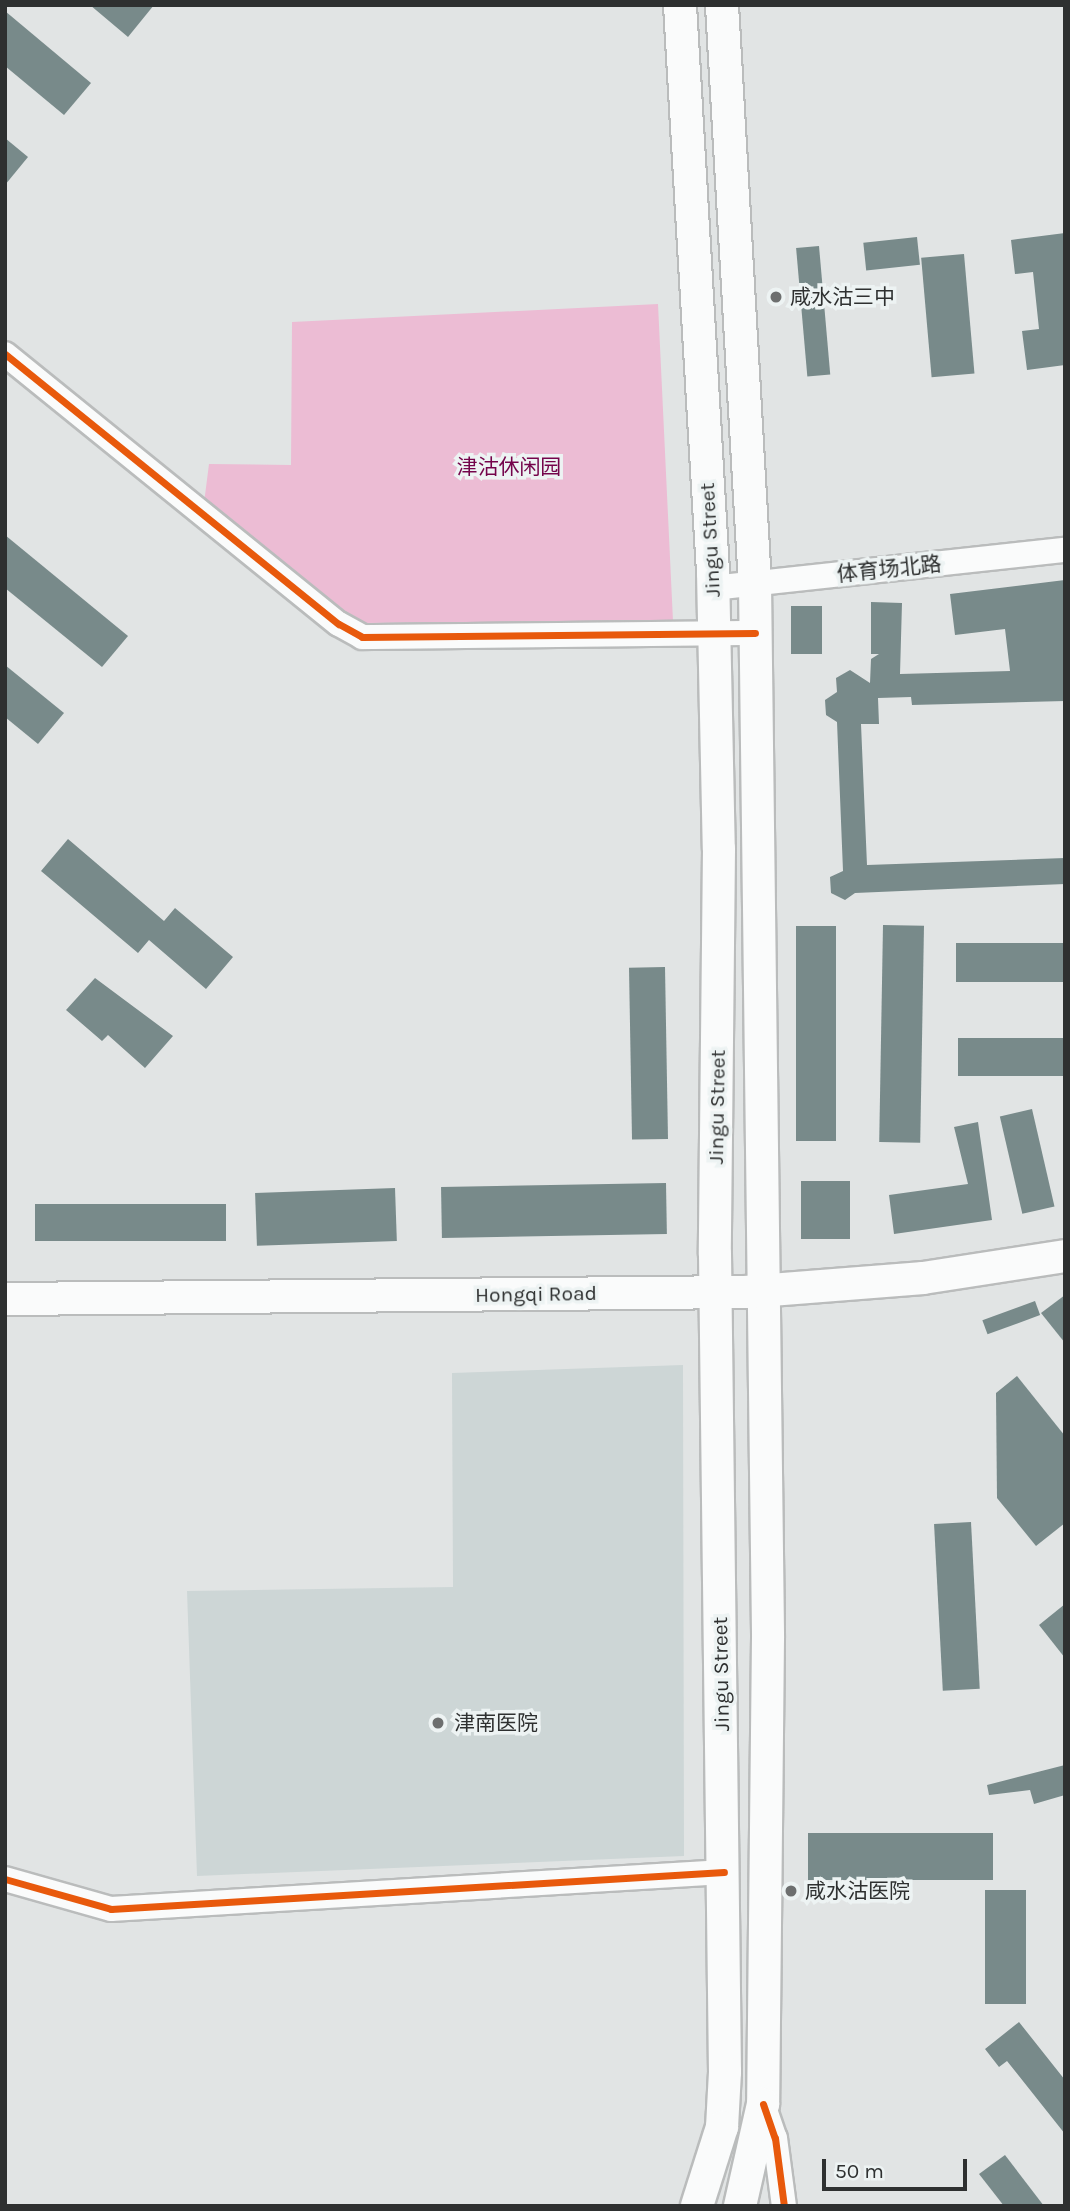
<!DOCTYPE html>
<html>
<head>
<meta charset="utf-8">
<style>
  body { margin:0 }
  #map { position:relative; width:1070px; height:2211px; overflow:hidden; background:#e1e4e4; font-family:Karla,"Noto Sans SC",sans-serif }
  div>[style] { position:absolute }
  .built>* { inset:0; background:#cdd6d6 }
  .green>* { inset:0; background:#ecbcd4 }
  .building>* { inset:0; background:#788a8a; transform-origin:0 0 }
  .roads { filter:drop-shadow(2px 0 #babcbc) drop-shadow(-2px 0 #babcbc) drop-shadow(0 2px #babcbc) drop-shadow(0 -2px #babcbc) }
  .minor>* { height:24px; margin:-12px; padding:0 12px; transform-origin:12px; border-radius:12px; background:#fafbfb }
  .major>* { height:32px; margin:-16px; padding:0 16px; transform-origin:16px; border-radius:16px; background:#fafbfb }
  .cycleway>* { height:7px; margin:-3.5px; padding:0 3.5px; transform-origin:3.5px; border-radius:3.5px; background:#e8590c }
  .dots>* { width:19px; height:19px; translate:-50% -50%; box-sizing:border-box; border:4px solid #edf3f3; border-radius:50% }
  span { translate:-50% -50%; white-space:nowrap; text-align:center; line-height:1.15; -webkit-text-stroke:7px #edf3f3; paint-order:stroke }
  .poi-label { font-size:21px; color:#2e3030 }
  .left { translate:0 -50%; text-align:left }
  .park-label { font-size:21px; color:#74044b }
  .street-label { font-size:21px; color:#2e3030 }
  .frame { position:absolute; inset:0; border:7px solid #2e3030; pointer-events:none }
  .scale { position:absolute; left:822px; top:2159px; width:145px; height:32px; box-sizing:border-box; border:4px solid #2e3030; border-top:0; padding-left:9px; font-size:21px; line-height:24px; white-space:nowrap; color:#2e3030; -webkit-text-stroke:5px #edf3f3; paint-order:stroke }
</style>
</head>
<body>
<div id="map">
  <div class="built">
    <div style="clip-path:polygon(683px 1365px,684px 1856px,197px 1876px,187px 1591px,453px 1587px,452px 1373px)"></div>
  </div>
  <div class="green">
    <div style="clip-path:polygon(658px 304px,673px 621px,357px 623px,204px 503px,209px 464px,291px 465px,292px 322px)"></div>
  </div>
  <div class="building">
    <div style="clip-path:polygon(90px 5px,154px 5px,128px 37px)"></div>
    <div style="clip-path:polygon(5px 11px,91px 83px,64px 115px,5px 66px)"></div>
    <div style="clip-path:polygon(5px 138px,28px 157px,5px 185px)"></div>
    <div style="clip-path:polygon(1065px 233px,1065px 365px,1027px 370px,1022px 331px,1039px 329px,1033px 272px,1015px 274px,1011px 240px)"></div>
    <div style="left:917px;top:237px;width:28px;height:54px;rotate:84deg"></div>
    <div style="left:819px;top:246px;width:129px;height:23px;rotate:85deg"></div>
    <div style="left:964px;top:254px;width:120px;height:43px;rotate:85deg"></div>
    <div style="clip-path:polygon(5px 535px,128px 636px,102px 667px,5px 588px)"></div>
    <div style="clip-path:polygon(1065px 580px,1065px 701px,912px 705px,911px 697px,878px 698px,879px 724px,861px 724px,867px 865px,1065px 858px,1065px 884px,855px 893px,845px 900px,831px 893px,830px 877px,843px 871px,837px 722px,826px 715px,825px 700px,837px 692px,836px 678px,850px 670px,870px 683px,871px 659px,879px 654px,871px 654px,871px 602px,902px 603px,900px 674px,1010px 671px,1005px 629px,955px 635px,950px 594px)"></div>
    <div style="left:791px;top:606px;width:31px;height:48px"></div>
    <div style="clip-path:polygon(5px 665px,64px 713px,38px 744px,5px 717px)"></div>
    <div style="clip-path:polygon(68px 839px,164px 921px,175px 908px,233px 957px,206px 989px,149px 940px,138px 953px,41px 871px)"></div>
    <div style="left:883px;top:925px;width:41px;height:217px;rotate:1deg"></div>
    <div style="left:796px;top:926px;width:40px;height:215px"></div>
    <div style="left:1065px;top:943px;width:39px;height:109px;rotate:90deg"></div>
    <div style="left:665px;top:967px;width:172px;height:36px;rotate:89deg"></div>
    <div style="clip-path:polygon(95px 978px,173px 1036px,145px 1068px,108px 1035px,102px 1041px,66px 1010px)"></div>
    <div style="left:958px;top:1038px;width:107px;height:38px"></div>
    <div style="left:1032px;top:1109px;width:100px;height:33px;rotate:77deg"></div>
    <div style="clip-path:polygon(978px 1122px,992px 1220px,894px 1234px,889px 1195px,968px 1184px,954px 1127px)"></div>
    <div style="left:801px;top:1181px;width:49px;height:58px"></div>
    <div style="left:666px;top:1183px;width:51px;height:225px;rotate:89deg"></div>
    <div style="left:395px;top:1188px;width:53px;height:140px;rotate:88deg"></div>
    <div style="left:226px;top:1204px;width:37px;height:191px;rotate:90deg"></div>
    <div style="clip-path:polygon(1065px 1295px,1065px 1343px,1041px 1313px)"></div>
    <div style="left:1035px;top:1301px;width:15px;height:56px;rotate:70deg"></div>
    <div style="clip-path:polygon(1017px 1376px,1065px 1436px,1065px 1523px,1036px 1546px,997px 1498px,996px 1393px)"></div>
    <div style="left:971px;top:1522px;width:167px;height:37px;rotate:87deg"></div>
    <div style="clip-path:polygon(1065px 1604px,1065px 1658px,1039px 1625px)"></div>
    <div style="clip-path:polygon(1065px 1765px,1065px 1795px,1034px 1804px,1030px 1790px,989px 1795px,987px 1785px)"></div>
    <div style="left:993px;top:1833px;width:47px;height:185px;rotate:90deg"></div>
    <div style="left:985px;top:1890px;width:41px;height:114px"></div>
    <div style="clip-path:polygon(1019px 2022px,1065px 2080px,1065px 2134px,1007px 2061px,999px 2067px,985px 2049px)"></div>
    <div style="clip-path:polygon(1005px 2155px,1044px 2206px,1004px 2206px,979px 2174px)"></div>
  </div>
  <div class="roads">
    <div class="minor">
      <div style="left:5px;top:354px;width:429px;rotate:39deg"></div>
      <div style="left:339px;top:624px;width:26px;rotate:29deg"></div>
      <div style="left:362px;top:637px;width:393px;rotate:-0.6deg"></div>
      <div style="left:713px;top:588px;width:354px;rotate:-6.2deg"></div>
      <div style="left:5px;top:1879px;width:110px;rotate:15.8deg"></div>
      <div style="left:111px;top:1909px;width:614px;rotate:-3.45deg"></div>
      <div style="left:763px;top:2104px;width:36px;rotate:71deg"></div>
      <div style="left:775px;top:2138px;width:69px;rotate:82.5deg"></div>
    </div>
    <div class="major">
      <div style="left:680px;top:5px;width:568px;rotate:86.67deg"></div>
      <div style="left:713px;top:572px;width:277px;rotate:88.8deg"></div>
      <div style="left:719px;top:849px;width:405px;rotate:90.6deg"></div>
      <div style="left:715px;top:1254px;width:818px;rotate:89.3deg"></div>
      <div style="left:725px;top:2072px;width:55px;rotate:93.1deg"></div>
      <div style="left:722px;top:2127px;width:83px;rotate:107.6deg"></div>
      <div style="left:722px;top:5px;width:580px;rotate:86.74deg"></div>
      <div style="left:755px;top:584px;width:1054px;rotate:89.29deg"></div>
      <div style="left:768px;top:1638px;width:466px;rotate:90.6deg"></div>
      <div style="left:763px;top:2104px;width:105px;rotate:102.7deg"></div>
      <div style="left:5px;top:1299px;width:740px;rotate:-0.54deg"></div>
      <div style="left:745px;top:1292px;width:179px;rotate:-4.5deg"></div>
      <div style="left:923px;top:1278px;width:144px;rotate:-8.8deg"></div>
    </div>
  </div>
  <div class="cycleway">
    <div style="left:5px;top:354px;width:429px;rotate:39deg"></div>
    <div style="left:339px;top:624px;width:26px;rotate:29deg"></div>
    <div style="left:362px;top:637px;width:393px;rotate:-0.6deg"></div>
    <div style="left:5px;top:1879px;width:110px;rotate:15.8deg"></div>
    <div style="left:111px;top:1909px;width:614px;rotate:-3.45deg"></div>
    <div style="left:763px;top:2104px;width:36px;rotate:71deg"></div>
    <div style="left:775px;top:2138px;width:69px;rotate:82.5deg"></div>
  </div>
  <div class="dots">
    <div style="left:776px;top:297px;background:#6d6f6f"></div>
    <div style="left:438px;top:1723px;background:#6d6f6f"></div>
    <div style="left:791px;top:1891px;background:#6d6f6f"></div>
  </div>
  <div class="poi-label">
    <span class="left" style="left:790px;top:297px">咸水沽三中</span>
    <span class="left" style="left:454px;top:1723px">津南医院</span>
    <span class="left" style="left:805px;top:1891px">咸水沽医院</span>
  </div>
  <div class="park-label">
    <span style="left:509px;top:467px">津沽休闲园</span>
  </div>
  <div class="street-label">
    <span style="left:710px;top:540px;rotate:-93deg">Jingu Street</span>
    <span style="left:889px;top:569px;rotate:-6deg">体育场北路</span>
    <span style="left:717px;top:1107px;rotate:-89deg">Jingu Street</span>
    <span style="left:536px;top:1294px;rotate:-1deg">Hongqi Road</span>
    <span style="left:721px;top:1674px;rotate:-91deg">Jingu Street</span>
  </div>
  <div class="frame"></div>
  <div class="scale">50 m</div>
</div>
</body>
</html>
